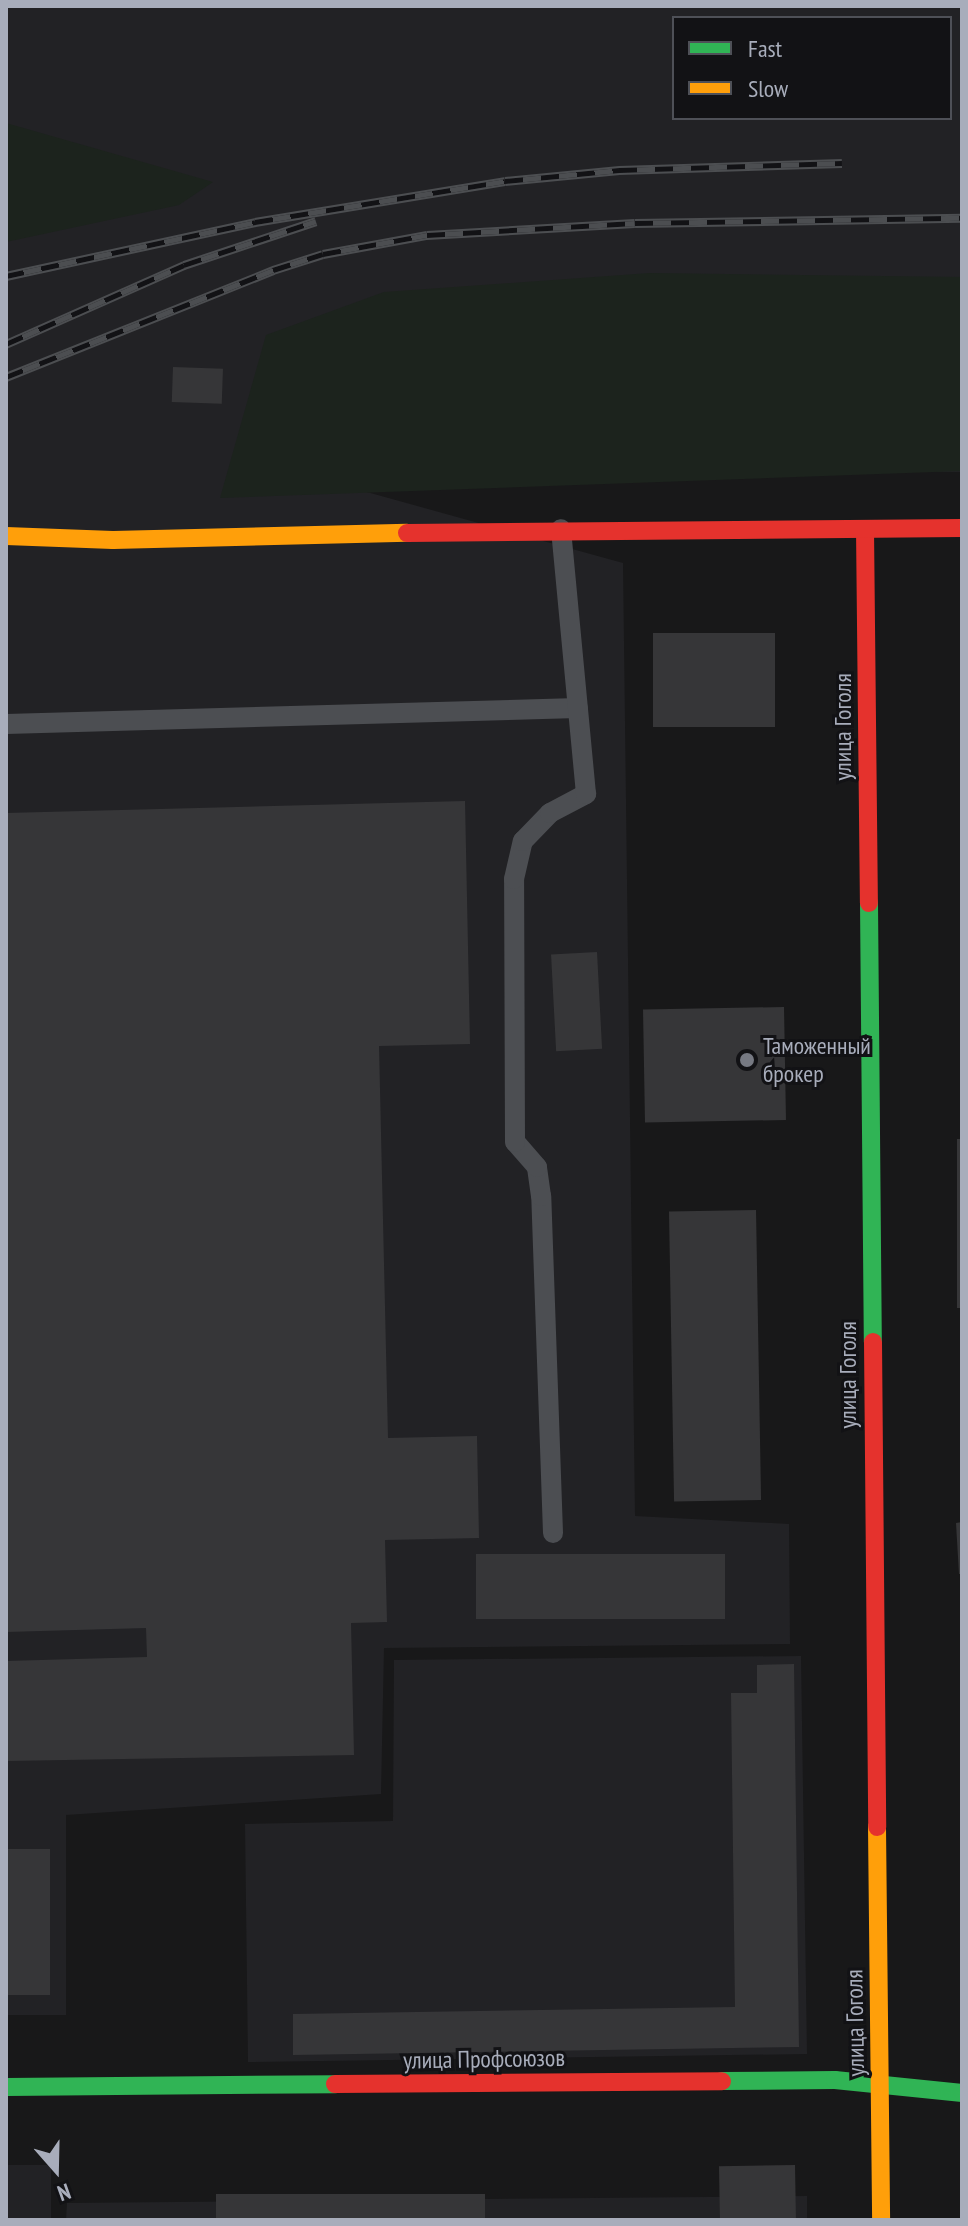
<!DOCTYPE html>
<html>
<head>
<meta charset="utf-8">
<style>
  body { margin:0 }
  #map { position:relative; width:968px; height:2226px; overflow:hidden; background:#181819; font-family:"PT Sans Narrow",sans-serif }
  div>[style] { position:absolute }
  .built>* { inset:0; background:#222225; transform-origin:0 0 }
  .green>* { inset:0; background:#1c231d }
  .building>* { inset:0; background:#363638; transform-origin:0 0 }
  .lane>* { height:20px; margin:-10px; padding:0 10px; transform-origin:10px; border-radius:10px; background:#4c4e52 }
  .fast>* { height:18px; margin:-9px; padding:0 9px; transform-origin:9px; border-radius:9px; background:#30b455 }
  .slow>* { height:18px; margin:-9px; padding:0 9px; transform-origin:9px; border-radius:9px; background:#ff9f0a }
  .jam>* { height:18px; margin:-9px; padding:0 9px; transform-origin:9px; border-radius:9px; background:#e5322d }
  .rail>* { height:9px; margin-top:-4.5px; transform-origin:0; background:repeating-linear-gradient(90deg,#121215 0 18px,#4c4e51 0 36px); box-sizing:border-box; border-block:2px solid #4c4e51 }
  .dots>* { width:22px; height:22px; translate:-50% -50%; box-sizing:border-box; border:4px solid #121215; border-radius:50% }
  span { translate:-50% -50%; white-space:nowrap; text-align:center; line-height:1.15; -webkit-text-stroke:6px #121215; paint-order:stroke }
  .street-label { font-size:24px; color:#a8adbb }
  .poi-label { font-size:24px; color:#a8adbb }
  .left { translate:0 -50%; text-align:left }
  .frame { position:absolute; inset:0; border:8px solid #a8adbb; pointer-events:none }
  .legend { position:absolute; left:672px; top:16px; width:280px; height:104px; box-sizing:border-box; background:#121215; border:2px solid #4e5057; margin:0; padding:10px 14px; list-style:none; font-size:24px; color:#a8adbb }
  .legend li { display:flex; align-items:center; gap:16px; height:40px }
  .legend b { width:40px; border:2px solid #4e5057 }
  .north { position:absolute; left:16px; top:2130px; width:80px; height:80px; -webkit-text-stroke:6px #121215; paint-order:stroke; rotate:160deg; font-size:22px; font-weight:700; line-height:32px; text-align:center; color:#a8adbb }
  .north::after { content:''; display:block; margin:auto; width:28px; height:36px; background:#a8adbb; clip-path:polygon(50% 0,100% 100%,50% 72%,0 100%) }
</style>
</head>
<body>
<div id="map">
  <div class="built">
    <div style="clip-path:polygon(evenodd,6px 6px,962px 6px,962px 472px,291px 471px,623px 563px,635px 1516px,789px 1524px,790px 1644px,384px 1648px,381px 1794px,66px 1815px,66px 2015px,6px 2015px,6px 6px,674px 18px,950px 18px,950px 118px,674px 118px,674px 18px)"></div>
    <div style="clip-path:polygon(801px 1656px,807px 2054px,248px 2062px,245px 1824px,393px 1821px,394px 1660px)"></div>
    <div style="left:6px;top:2165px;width:45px;height:55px"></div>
    <div style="clip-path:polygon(807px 2196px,807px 2220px,66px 2220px,67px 2203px)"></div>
  </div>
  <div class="green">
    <div style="clip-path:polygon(6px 123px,213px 182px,179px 205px,6px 242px)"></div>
    <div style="clip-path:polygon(650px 273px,962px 277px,962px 471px,220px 498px,266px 335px,384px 292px)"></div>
  </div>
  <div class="building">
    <div style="left:173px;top:367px;width:50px;height:35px;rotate:2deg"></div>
    <div style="left:653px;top:633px;width:122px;height:94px"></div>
    <div style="clip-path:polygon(465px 801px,470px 1044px,379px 1046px,388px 1438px,477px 1436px,479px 1538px,385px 1540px,387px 1622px,351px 1623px,354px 1755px,6px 1761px,6px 1661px,147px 1657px,146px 1628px,6px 1632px,6px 813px)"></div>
    <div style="left:597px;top:952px;width:97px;height:46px;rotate:87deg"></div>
    <div style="left:784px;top:1007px;width:113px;height:141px;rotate:89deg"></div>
    <div style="left:957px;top:1139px;width:5px;height:169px"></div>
    <div style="left:756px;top:1210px;width:290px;height:87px;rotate:89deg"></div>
    <div style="clip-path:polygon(962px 1522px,962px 1574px,959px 1574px,956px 1523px)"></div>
    <div style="left:725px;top:1554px;width:65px;height:249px;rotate:90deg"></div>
    <div style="clip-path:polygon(794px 1664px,799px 2047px,293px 2055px,293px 2014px,735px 2007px,731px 1693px,757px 1693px,757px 1665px)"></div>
    <div style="left:6px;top:1849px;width:44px;height:146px"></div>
    <div style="left:795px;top:2165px;width:55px;height:76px;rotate:89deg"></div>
    <div style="left:485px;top:2194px;width:26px;height:269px;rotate:90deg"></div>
  </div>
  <div class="lane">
    <div style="left:6px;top:724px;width:572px;rotate:-1.6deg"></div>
    <div style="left:553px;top:1533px;width:337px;rotate:-92deg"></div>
    <div style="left:541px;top:1196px;width:29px;rotate:-98deg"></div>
    <div style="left:537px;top:1167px;width:33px;rotate:-131deg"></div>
    <div style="left:515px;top:1142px;width:263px;rotate:-90.2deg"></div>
    <div style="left:514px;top:879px;width:39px;rotate:-77deg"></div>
    <div style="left:523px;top:841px;width:39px;rotate:-46deg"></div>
    <div style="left:550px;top:813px;width:41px;rotate:-27.8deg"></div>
    <div style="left:586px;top:794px;width:266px;rotate:-95.4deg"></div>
  </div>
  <div class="fast">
    <div style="left:869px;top:903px;width:439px;rotate:89.5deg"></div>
    <div style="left:722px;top:2081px;width:113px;rotate:-0.5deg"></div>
    <div style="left:835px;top:2080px;width:128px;rotate:5.8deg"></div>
    <div style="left:6px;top:2087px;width:329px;rotate:-0.5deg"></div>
  </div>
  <div class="slow">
    <div style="left:6px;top:536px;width:107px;rotate:2.1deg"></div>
    <div style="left:113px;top:540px;width:294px;rotate:-1.4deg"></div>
    <div style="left:877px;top:1827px;width:393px;rotate:89.4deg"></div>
  </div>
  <div class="jam">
    <div style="left:865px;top:529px;width:374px;rotate:89.4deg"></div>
    <div style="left:407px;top:533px;width:555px;rotate:-0.52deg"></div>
    <div style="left:873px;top:1342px;width:485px;rotate:89.5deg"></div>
    <div style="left:335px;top:2084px;width:387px;rotate:-0.4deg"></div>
  </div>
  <div class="rail">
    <div style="left:6px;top:276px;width:255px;rotate:-12.2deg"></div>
    <div style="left:255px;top:222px;width:253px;rotate:-9.3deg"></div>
    <div style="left:505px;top:181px;width:115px;rotate:-5.5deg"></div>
    <div style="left:619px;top:170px;width:223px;rotate:-1.8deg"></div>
    <div style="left:6px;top:344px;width:195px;rotate:-23.9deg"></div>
    <div style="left:184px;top:265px;width:139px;rotate:-18.4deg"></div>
    <div style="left:6px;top:377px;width:288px;rotate:-21.8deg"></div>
    <div style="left:273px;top:270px;width:52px;rotate:-17.7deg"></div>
    <div style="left:323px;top:254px;width:106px;rotate:-10.4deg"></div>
    <div style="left:427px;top:235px;width:208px;rotate:-3.3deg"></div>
    <div style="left:635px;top:223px;width:327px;rotate:-0.9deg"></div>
  </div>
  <div class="dots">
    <div style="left:747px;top:1060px;background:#767982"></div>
  </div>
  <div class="street-label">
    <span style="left:843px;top:727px;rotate:-90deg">улица Гоголя</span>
    <span style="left:848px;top:1375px;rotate:-90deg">улица Гоголя</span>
    <span style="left:855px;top:2023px;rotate:-91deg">улица Гоголя</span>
    <span style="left:484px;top:2059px;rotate:-1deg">улица Профсоюзов</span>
  </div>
  <div class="poi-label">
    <span class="left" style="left:763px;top:1060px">Таможенный<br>брокер</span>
  </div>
  <div class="frame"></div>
  <ul class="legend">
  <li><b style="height:10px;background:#30b455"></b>Fast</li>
  <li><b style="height:10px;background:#ff9f0a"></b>Slow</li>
  </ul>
  <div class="north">N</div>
</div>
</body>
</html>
